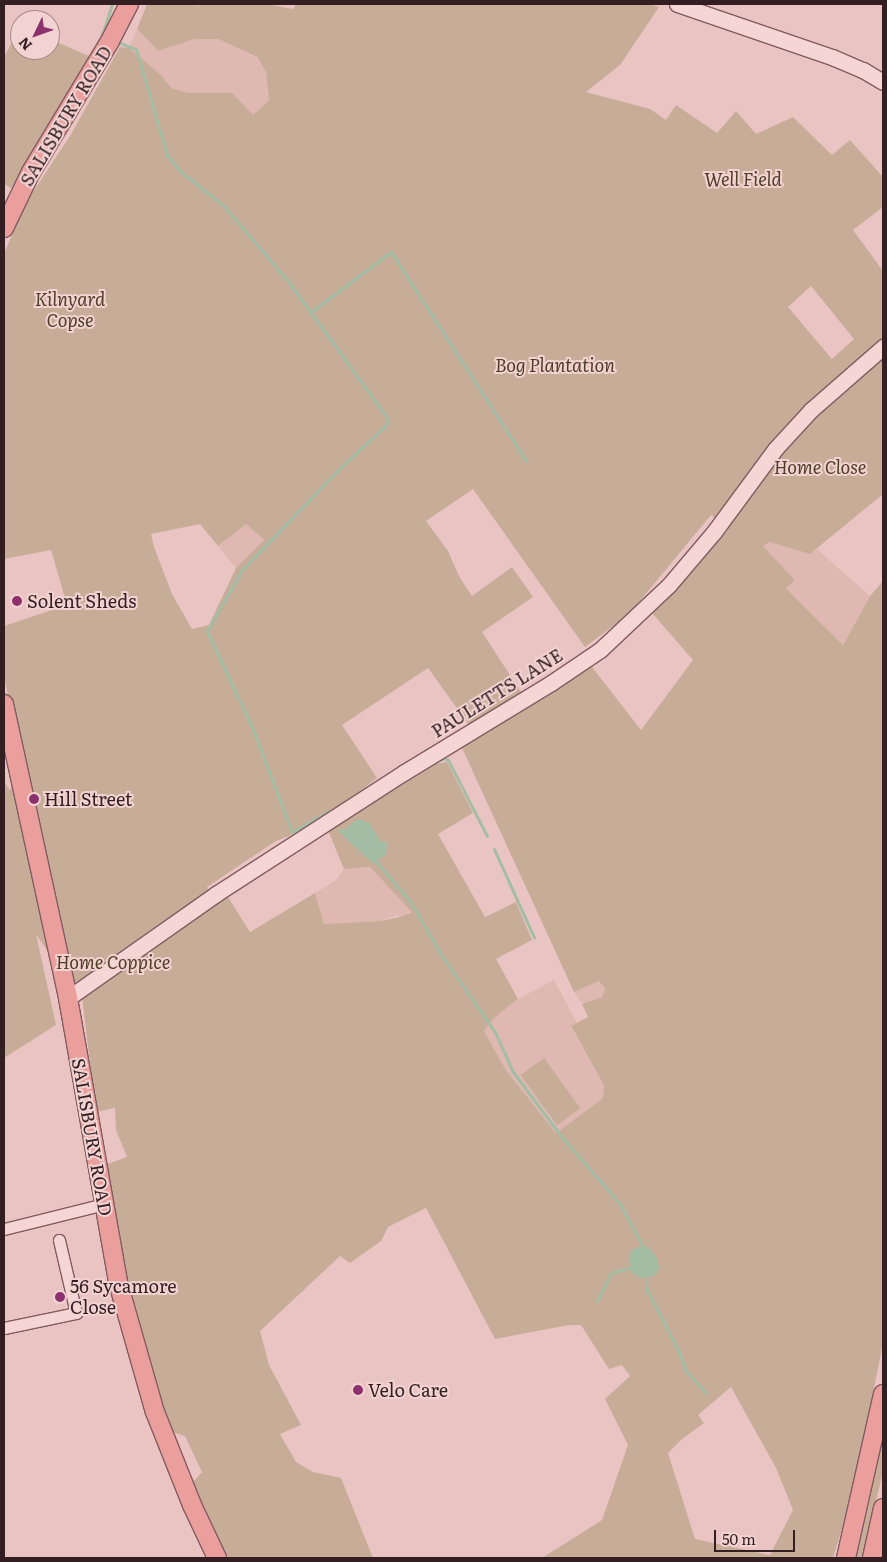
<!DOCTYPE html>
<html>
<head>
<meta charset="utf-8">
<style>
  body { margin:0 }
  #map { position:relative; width:887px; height:1562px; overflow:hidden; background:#eac4c3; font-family:Literata,serif }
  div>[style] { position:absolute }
  .farmland>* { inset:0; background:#dfb9b1 }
  .green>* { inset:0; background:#c7ad98; transform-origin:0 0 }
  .water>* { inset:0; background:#a4bda5 }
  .stream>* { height:3px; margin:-1.5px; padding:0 1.5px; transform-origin:1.5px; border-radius:1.5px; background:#a4bda5 }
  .roads { filter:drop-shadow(1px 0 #825b60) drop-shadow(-1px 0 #825b60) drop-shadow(0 1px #825b60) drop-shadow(0 -1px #825b60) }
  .street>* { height:11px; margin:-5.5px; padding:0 5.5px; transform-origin:5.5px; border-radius:5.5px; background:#f5d6d5 }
  .secondary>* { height:15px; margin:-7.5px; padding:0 7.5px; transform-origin:7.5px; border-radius:7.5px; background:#f5d6d5 }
  .primary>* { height:18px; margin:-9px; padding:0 9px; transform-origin:9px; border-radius:9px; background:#ea9f9d }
  .dots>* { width:14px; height:14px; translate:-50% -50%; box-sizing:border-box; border:2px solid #f2d3d1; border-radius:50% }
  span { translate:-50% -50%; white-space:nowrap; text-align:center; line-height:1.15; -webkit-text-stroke:4px #f2d3d1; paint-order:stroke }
  .street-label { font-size:18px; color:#331e22 }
  .park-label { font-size:18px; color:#4e3e26; font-style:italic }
  .poi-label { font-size:18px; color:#331e22 }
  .left { translate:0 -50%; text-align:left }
  .frame { position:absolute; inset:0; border:5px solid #331e22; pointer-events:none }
  .north { position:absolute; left:10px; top:10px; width:50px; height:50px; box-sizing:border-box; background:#f2d3d1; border:1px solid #a68b8b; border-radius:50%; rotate:228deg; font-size:14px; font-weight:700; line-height:20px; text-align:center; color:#331e22 }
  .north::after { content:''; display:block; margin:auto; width:18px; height:22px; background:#8c316e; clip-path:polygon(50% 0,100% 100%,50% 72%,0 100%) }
  .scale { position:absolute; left:714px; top:1530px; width:81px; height:22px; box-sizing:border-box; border:2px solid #331e22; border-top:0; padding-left:6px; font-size:15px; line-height:18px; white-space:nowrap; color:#331e22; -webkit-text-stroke:4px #f2d3d1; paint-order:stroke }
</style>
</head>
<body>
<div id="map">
  <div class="farmland">
    <div style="clip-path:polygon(137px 29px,158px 51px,195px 39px,218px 39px,256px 57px,266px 72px,269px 100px,253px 115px,209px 93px,188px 93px,170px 88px,161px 75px,129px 48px)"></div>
    <div style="clip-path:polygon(246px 523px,264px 540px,236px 568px,218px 546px)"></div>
    <div style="clip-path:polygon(768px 542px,810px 554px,817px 549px,870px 596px,843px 645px,786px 587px,795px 580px,763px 546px)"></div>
    <div style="clip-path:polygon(370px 867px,412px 911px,400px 917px,397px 915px,380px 921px,324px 924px,315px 893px,336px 880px,344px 869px)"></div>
    <div style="clip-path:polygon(554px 980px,577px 1023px,571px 1027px,604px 1087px,603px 1098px,556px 1133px,506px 1070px,484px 1031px,494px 1018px,518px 999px)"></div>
    <div style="clip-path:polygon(599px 981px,605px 989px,602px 997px,582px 1004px,574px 992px)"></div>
  </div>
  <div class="green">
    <div style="clip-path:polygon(evenodd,147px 4px,198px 4px,199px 6px,202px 4px,266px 4px,293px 9px,296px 4px,648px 4px,659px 7px,620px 65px,586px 92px,650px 109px,666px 120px,676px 105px,717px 133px,736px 111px,756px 134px,793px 117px,832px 155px,850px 140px,883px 177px,883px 207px,853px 230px,883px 271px,883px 494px,810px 554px,769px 542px,763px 546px,795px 580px,786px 588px,843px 645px,870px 596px,883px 581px,883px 1343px,853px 1493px,833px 1558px,542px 1558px,602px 1520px,628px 1445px,605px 1399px,630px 1376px,622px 1365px,609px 1369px,581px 1325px,569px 1325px,495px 1339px,426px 1208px,388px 1227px,381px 1241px,350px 1263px,340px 1256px,260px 1331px,269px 1365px,301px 1425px,280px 1434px,296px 1462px,313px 1472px,341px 1478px,373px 1558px,226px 1558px,207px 1527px,191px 1490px,194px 1481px,202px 1472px,185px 1436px,168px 1431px,136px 1333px,105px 1165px,127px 1157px,116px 1130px,115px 1108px,96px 1112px,82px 997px,69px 983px,36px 934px,56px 1025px,4px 1058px,4px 782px,10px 790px,22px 765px,4px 676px,4px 626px,67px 605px,51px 550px,4px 559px,4px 254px,25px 204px,70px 136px,120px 47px,129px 48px,161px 75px,171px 88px,188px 93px,232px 93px,253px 115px,269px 100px,266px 72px,257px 57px,218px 39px,195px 39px,158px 51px,137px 29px,147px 4px,811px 286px,854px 339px,832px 359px,788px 307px,811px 286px,147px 4px,473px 489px,585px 647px,630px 613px,711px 515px,728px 530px,652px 613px,693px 660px,641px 730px,592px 667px,462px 748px,574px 992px,599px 981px,605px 989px,602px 997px,582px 1004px,588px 1017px,571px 1026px,604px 1086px,603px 1098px,556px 1133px,506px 1070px,484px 1031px,494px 1018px,518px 999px,496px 959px,532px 940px,516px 902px,485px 917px,438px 834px,473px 813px,447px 762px,436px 764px,328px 830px,344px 869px,370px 867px,412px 912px,400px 917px,380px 921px,324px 924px,315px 893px,250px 932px,226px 894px,215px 904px,207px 887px,276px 841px,289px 836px,343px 804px,377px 778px,342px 725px,428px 668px,469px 725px,521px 692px,482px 632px,533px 597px,512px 567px,472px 596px,460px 578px,448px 551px,426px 521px,473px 489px,147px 4px,200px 524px,218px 546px,246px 524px,264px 540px,236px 568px,209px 625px,192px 629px,172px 594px,154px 547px,151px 534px,200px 524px,147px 4px,731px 1387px,776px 1468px,793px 1510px,770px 1555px,695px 1539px,668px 1453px,682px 1439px,704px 1423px,698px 1415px,731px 1387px)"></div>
    <div style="clip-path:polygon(20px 28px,20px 50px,50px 50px,50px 39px,89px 56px,77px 81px,11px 188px,4px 184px,4px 57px)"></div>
    <div style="left:544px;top:1058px;width:62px;height:29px;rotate:54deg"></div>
    <div style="clip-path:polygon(883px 1428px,883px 1472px,862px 1558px,852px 1558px)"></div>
  </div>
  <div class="water">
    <div style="clip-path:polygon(360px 819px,369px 823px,381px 842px,387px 842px,386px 855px,372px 863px,338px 831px,340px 829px,344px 830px,355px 821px)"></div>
    <div style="clip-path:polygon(639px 1247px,648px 1247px,657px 1258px,659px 1268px,656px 1275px,641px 1278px,632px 1273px,629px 1257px,632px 1250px)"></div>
  </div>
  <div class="stream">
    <div style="left:102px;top:35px;width:33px;rotate:-72deg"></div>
    <div style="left:120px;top:43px;width:17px;rotate:21deg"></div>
    <div style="left:136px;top:49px;width:110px;rotate:73.7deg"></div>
    <div style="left:167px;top:155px;width:22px;rotate:51deg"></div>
    <div style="left:181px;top:172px;width:53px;rotate:38.2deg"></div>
    <div style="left:223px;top:205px;width:100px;rotate:49.5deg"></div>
    <div style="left:288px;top:281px;width:169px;rotate:54.1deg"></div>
    <div style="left:387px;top:418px;width:4px;rotate:76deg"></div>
    <div style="left:388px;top:422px;width:8px;rotate:130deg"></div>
    <div style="left:383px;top:428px;width:57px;rotate:137.1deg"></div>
    <div style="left:341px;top:467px;width:143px;rotate:133.9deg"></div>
    <div style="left:242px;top:570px;width:70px;rotate:119.8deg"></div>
    <div style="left:207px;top:631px;width:111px;rotate:65deg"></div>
    <div style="left:254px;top:732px;width:107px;rotate:69.2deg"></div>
    <div style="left:292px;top:832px;width:43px;rotate:-29.6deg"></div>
    <div style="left:311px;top:312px;width:100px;rotate:-36.9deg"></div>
    <div style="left:391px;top:252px;width:249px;rotate:57.1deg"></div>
    <div style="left:434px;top:763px;width:10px;rotate:-29deg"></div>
    <div style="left:443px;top:758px;width:5px;rotate:22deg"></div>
    <div style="left:448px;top:760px;width:85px;rotate:62.8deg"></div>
    <div style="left:494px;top:849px;width:97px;rotate:65.6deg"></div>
    <div style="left:374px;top:859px;width:55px;rotate:49.4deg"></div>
    <div style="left:410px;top:901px;width:64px;rotate:59.8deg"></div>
    <div style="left:442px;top:956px;width:93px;rotate:55.1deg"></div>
    <div style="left:495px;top:1032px;width:44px;rotate:65.8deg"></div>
    <div style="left:513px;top:1072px;width:80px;rotate:53.1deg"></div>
    <div style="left:561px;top:1136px;width:90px;rotate:49.1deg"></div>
    <div style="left:620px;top:1204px;width:51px;rotate:61.9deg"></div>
    <div style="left:646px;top:1275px;width:13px;rotate:90deg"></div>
    <div style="left:646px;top:1288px;width:72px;rotate:62.7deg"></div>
    <div style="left:679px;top:1352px;width:20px;rotate:70deg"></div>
    <div style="left:686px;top:1371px;width:30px;rotate:48deg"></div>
    <div style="left:597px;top:1301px;width:31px;rotate:-63deg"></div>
    <div style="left:611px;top:1273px;width:25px;rotate:-16deg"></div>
  </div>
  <div class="roads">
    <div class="street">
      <div style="left:4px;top:1229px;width:103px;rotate:-14deg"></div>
      <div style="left:4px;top:1328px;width:74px;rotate:-11.8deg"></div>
      <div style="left:76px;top:1313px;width:75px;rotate:-103.1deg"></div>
    </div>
    <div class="secondary">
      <div style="left:677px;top:4px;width:164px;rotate:18.9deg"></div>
      <div style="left:832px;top:57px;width:34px;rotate:23deg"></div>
      <div style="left:863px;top:70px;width:23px;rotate:31deg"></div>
      <div style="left:68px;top:998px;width:181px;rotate:-35.1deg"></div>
      <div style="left:216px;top:894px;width:223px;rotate:-32.9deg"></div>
      <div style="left:403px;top:773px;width:173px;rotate:-31.3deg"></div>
      <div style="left:551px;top:683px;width:59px;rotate:-34deg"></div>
      <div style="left:600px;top:650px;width:95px;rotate:-43.3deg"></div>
      <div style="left:669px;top:585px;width:70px;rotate:-49.7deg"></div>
      <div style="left:714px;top:532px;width:104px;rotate:-53.6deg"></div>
      <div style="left:776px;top:448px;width:52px;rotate:-47.4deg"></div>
      <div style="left:811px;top:410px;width:96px;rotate:-41.2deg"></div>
    </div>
    <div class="primary">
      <div style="left:4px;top:228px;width:62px;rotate:-64.3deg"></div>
      <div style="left:31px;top:172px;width:153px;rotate:-58.9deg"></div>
      <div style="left:110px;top:41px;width:42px;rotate:-62.8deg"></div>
      <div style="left:4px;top:704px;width:301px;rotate:77.7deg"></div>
      <div style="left:68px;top:998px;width:292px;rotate:80deg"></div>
      <div style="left:119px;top:1286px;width:131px;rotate:74.1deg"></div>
      <div style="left:155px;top:1412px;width:100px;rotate:68.3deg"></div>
      <div style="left:192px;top:1505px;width:59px;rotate:64.7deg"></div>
      <div style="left:846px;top:1558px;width:168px;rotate:-77.3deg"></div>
      <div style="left:872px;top:1558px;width:51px;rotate:-77.6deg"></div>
    </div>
  </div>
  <div class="dots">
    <div style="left:17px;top:601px;background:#8c316e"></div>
    <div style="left:34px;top:799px;background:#8c316e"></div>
    <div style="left:60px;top:1297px;background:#8c316e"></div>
    <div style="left:358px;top:1390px;background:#8c316e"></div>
  </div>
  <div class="street-label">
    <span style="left:66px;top:116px;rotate:-59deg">SALISBURY ROAD</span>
    <span style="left:497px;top:693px;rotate:-32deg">PAULETTS LANE</span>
    <span style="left:92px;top:1137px;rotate:80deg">SALISBURY ROAD</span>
  </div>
  <div class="park-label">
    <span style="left:743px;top:179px">Well Field</span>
    <span style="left:70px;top:310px">Kilnyard<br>Copse</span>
    <span style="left:555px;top:365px">Bog Plantation</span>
    <span style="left:820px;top:467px">Home Close</span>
    <span style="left:113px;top:962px">Home Coppice</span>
  </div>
  <div class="poi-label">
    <span class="left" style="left:27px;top:601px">Solent Sheds</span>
    <span class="left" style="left:44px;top:799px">Hill Street</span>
    <span class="left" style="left:70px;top:1297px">56 Sycamore<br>Close</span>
    <span class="left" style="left:368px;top:1390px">Velo Care</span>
  </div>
  <div class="frame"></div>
  <div class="north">N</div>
  <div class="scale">50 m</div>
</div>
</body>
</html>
